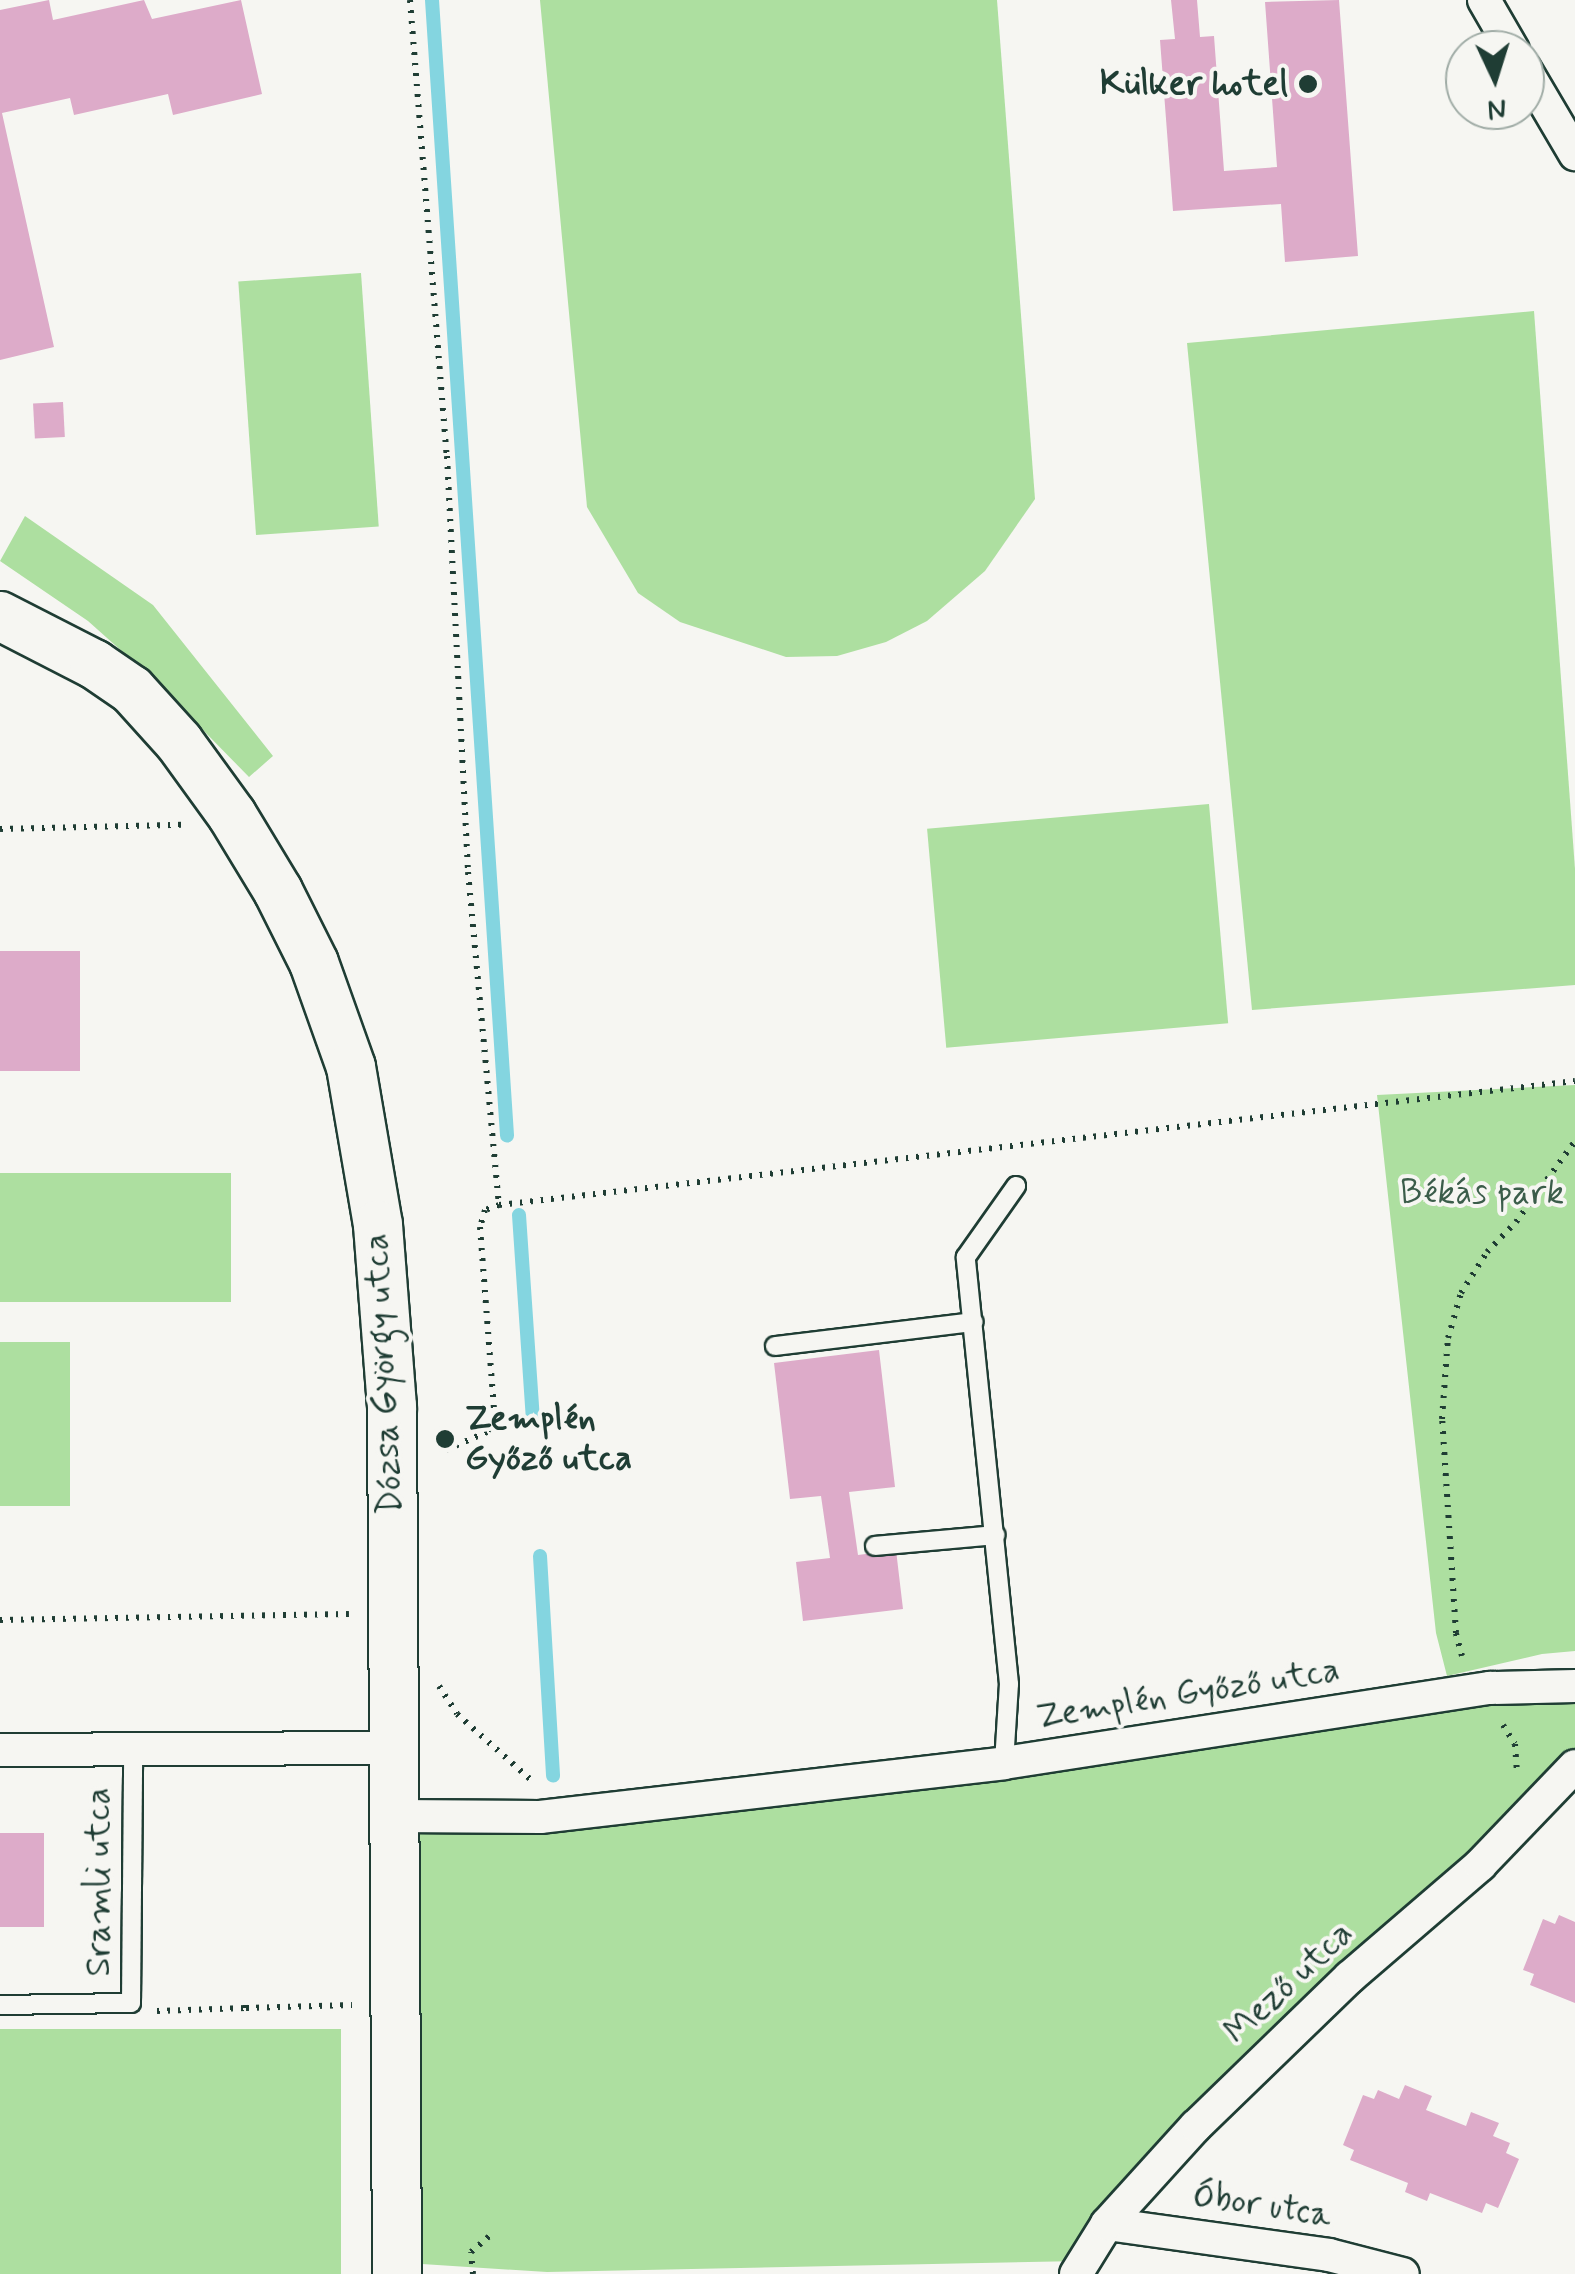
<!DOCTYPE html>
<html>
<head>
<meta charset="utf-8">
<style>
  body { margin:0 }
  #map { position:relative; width:1575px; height:2274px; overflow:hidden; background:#f6f6f2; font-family:Mynerve,sans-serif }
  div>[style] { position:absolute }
  .green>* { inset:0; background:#addfa0; transform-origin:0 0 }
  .stream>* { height:14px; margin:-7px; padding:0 7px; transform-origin:7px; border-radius:7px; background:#84d5e0 }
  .building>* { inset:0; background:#ddabc9; transform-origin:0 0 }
  .path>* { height:6px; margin-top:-3px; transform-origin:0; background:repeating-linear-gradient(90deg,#1f3d34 0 2.5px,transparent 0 10.5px) }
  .roads { filter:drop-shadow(2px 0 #1f3d34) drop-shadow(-2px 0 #1f3d34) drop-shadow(0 2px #1f3d34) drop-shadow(0 -2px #1f3d34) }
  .lane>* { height:18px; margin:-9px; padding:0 9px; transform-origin:9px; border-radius:9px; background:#f6f6f2 }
  .street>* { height:32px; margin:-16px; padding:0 16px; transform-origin:16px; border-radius:16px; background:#f6f6f2 }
  .secondary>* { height:48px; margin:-24px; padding:0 24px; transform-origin:24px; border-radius:24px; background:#f6f6f2 }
  .dots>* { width:28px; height:28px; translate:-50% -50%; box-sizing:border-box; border:5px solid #f6f6f2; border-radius:50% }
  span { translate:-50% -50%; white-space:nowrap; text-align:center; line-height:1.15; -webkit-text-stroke:8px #f6f6f2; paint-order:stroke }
  .poi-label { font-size:35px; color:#1f3d34; font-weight:700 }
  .right { translate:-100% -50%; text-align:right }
  .left { translate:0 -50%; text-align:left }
  .park-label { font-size:35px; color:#3b5d4a }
  .street-label { font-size:35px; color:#1f3d34 }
  .north { position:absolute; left:1445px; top:30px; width:100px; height:100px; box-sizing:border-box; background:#f6f6f2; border:2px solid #a0aca6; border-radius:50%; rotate:176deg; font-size:28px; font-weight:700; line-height:40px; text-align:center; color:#1f3d34 }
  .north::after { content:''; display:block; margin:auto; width:35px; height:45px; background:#1f3d34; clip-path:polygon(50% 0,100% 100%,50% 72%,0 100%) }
</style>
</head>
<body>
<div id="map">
  <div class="green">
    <div style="clip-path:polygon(540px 0,997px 0,1035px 499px,985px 571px,927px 621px,886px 642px,837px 656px,786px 657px,680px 622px,638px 593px,587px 507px)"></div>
    <div style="left:361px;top:273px;width:254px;height:123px;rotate:86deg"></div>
    <div style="clip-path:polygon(1534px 311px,1575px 869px,1575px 985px,1252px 1010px,1187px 343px)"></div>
    <div style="clip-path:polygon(25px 516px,153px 605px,273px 756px,249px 777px,153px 679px,88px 621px,0 561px)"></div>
    <div style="left:1209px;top:804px;width:220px;height:283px;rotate:85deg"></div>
    <div style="clip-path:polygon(1575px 1085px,1575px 1651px,1542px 1654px,1447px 1676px,1436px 1633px,1377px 1095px)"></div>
    <div style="left:231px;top:1173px;width:129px;height:231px;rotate:90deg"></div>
    <div style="left:0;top:1342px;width:70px;height:164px"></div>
    <div style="clip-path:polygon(1575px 1687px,1575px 1765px,1080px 2261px,547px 2272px,422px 2264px,394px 2220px,396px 1818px)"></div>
    <div style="left:0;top:2029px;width:341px;height:245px"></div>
  </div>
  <div class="stream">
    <div style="left:432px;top:0;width:1138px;rotate:86.22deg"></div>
    <div style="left:519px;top:1215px;width:206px;rotate:86.1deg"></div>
    <div style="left:540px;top:1556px;width:220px;rotate:86.6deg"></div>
  </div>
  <div class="building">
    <div style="clip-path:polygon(49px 0,53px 20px,144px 0,152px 19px,241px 0,262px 94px,173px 115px,168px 94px,74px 115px,70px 98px,2px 113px,54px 347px,0 360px,0 10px)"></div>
    <div style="clip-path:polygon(1171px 0,1197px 0,1200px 37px,1214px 36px,1224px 171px,1277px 167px,1265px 2px,1339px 0,1358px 256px,1285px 262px,1281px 204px,1173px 211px,1160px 40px,1175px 39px)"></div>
    <div style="left:63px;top:402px;width:35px;height:30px;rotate:87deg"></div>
    <div style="left:0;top:951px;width:80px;height:120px"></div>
    <div style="clip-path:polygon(879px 1350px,895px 1487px,849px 1492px,858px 1555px,896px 1550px,903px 1609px,803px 1621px,796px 1562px,830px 1558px,821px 1496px,790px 1499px,774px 1363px)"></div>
    <div style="left:0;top:1833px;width:44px;height:94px"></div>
    <div style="clip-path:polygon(1559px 1915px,1575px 1922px,1575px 2003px,1530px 1985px,1534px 1974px,1523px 1970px,1543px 1919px,1555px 1924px)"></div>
    <div style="clip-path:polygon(1405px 2085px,1432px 2096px,1426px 2110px,1466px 2126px,1471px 2112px,1499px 2123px,1493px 2136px,1510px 2143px,1506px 2153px,1519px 2159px,1498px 2208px,1486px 2203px,1482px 2213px,1430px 2193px,1427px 2201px,1405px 2192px,1408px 2183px,1350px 2160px,1354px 2150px,1343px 2145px,1363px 2095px,1374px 2099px,1378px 2090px,1399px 2099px)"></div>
  </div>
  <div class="path">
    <div style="left:410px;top:0;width:457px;rotate:85.4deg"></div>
    <div style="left:447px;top:456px;width:417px;rotate:87.1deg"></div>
    <div style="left:468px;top:872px;width:334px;rotate:84.7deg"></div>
    <div style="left:499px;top:1205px;width:15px;rotate:160deg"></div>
    <div style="left:485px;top:1210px;width:18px;rotate:106deg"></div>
    <div style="left:480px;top:1227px;width:194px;rotate:85.6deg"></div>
    <div style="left:495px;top:1420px;width:14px;rotate:124deg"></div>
    <div style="left:487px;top:1432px;width:45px;rotate:156.3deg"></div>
    <div style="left:0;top:829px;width:182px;rotate:-1.3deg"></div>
    <div style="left:499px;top:1205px;width:1083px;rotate:-6.57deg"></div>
    <div style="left:0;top:1620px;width:349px;rotate:-1deg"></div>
    <div style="left:1462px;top:1656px;width:24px;rotate:-105deg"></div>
    <div style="left:1456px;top:1633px;width:214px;rotate:-93.7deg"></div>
    <div style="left:1442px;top:1419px;width:81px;rotate:-85.8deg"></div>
    <div style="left:1448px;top:1338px;width:47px;rotate:-73.9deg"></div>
    <div style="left:1461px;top:1293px;width:49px;rotate:-57.6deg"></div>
    <div style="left:1487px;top:1252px;width:42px;rotate:-46deg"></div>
    <div style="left:1516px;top:1222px;width:100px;rotate:-53.9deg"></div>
    <div style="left:439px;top:1686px;width:33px;rotate:57deg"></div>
    <div style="left:457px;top:1714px;width:99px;rotate:41.7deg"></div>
    <div style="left:1503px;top:1725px;width:22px;rotate:58deg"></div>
    <div style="left:1515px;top:1744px;width:30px;rotate:86deg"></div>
    <div style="left:246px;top:2008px;width:106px;rotate:-1.6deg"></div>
    <div style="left:157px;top:2011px;width:89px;rotate:-1.9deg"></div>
    <div style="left:246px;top:2008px;width:10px;rotate:-90deg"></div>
    <div style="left:473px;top:2274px;width:22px;rotate:-95deg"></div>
    <div style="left:471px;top:2252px;width:29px;rotate:-41deg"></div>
  </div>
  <div class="roads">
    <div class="lane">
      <div style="left:775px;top:1346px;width:200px;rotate:-6.9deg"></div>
      <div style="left:875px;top:1546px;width:121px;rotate:-5.2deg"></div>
      <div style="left:1004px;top:1763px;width:79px;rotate:-86.4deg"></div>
      <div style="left:1009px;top:1684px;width:429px;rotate:-95.8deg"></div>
      <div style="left:966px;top:1257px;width:87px;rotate:-54.8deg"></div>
      <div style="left:0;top:2005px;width:131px;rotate:-0.9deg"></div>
      <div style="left:131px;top:2003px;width:253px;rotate:-89.5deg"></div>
    </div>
    <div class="street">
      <div style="left:1484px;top:0;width:58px;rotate:59.9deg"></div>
      <div style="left:1525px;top:69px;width:99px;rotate:59.5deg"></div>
      <div style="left:0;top:1750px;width:396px;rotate:-0.3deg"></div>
      <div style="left:395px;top:1816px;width:145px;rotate:0.4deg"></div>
      <div style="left:540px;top:1817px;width:467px;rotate:-6.6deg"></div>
      <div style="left:1004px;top:1763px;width:492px;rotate:-8.8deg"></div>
      <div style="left:1490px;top:1688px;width:85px;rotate:-1.3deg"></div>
      <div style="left:1107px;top:2224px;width:224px;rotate:7.9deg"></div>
      <div style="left:1329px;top:2255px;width:76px;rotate:14.4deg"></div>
      <div style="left:1076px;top:2274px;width:59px;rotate:-58.2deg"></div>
      <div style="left:1107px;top:2224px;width:132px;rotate:-47.8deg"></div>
      <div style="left:1196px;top:2126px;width:214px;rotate:-44.1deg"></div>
      <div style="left:1350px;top:1977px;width:172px;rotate:-40.7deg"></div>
      <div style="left:1480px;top:1865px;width:137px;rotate:-46.2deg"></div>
    </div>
    <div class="secondary">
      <div style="left:0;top:616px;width:106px;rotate:27.1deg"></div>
      <div style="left:94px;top:664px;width:46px;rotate:34.4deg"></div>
      <div style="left:132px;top:690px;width:70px;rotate:47.9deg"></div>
      <div style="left:179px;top:742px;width:90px;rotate:54deg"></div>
      <div style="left:232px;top:815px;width:89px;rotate:58.8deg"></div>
      <div style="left:278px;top:891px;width:80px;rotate:63.4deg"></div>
      <div style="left:314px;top:963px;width:110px;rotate:70.4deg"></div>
      <div style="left:351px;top:1067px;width:160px;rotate:80.3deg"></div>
      <div style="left:378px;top:1225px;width:182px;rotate:85.6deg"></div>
      <div style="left:392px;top:1406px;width:868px;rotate:89.67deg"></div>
    </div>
  </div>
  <div class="dots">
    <div style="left:1308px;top:84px;background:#1f3d34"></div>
    <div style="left:445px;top:1439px;background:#1f3d34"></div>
  </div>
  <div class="poi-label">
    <span class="right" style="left:1288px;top:84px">Külker hotel</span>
    <span class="left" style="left:465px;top:1439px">Zemplén<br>Győző utca</span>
  </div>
  <div class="park-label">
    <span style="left:1482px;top:1193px">Békás park</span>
  </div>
  <div class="street-label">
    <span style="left:384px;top:1374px;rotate:-93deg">Dózsa György utca</span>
    <span style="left:1188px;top:1694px;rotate:-9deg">Zemplén Győző utca</span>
    <span style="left:99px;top:1882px;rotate:-90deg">Sramli utca</span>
    <span style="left:1289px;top:1983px;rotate:-43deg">Mező utca</span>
    <span style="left:1262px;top:2205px;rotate:9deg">Óbor utca</span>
  </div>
  <div class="north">N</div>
</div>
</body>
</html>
